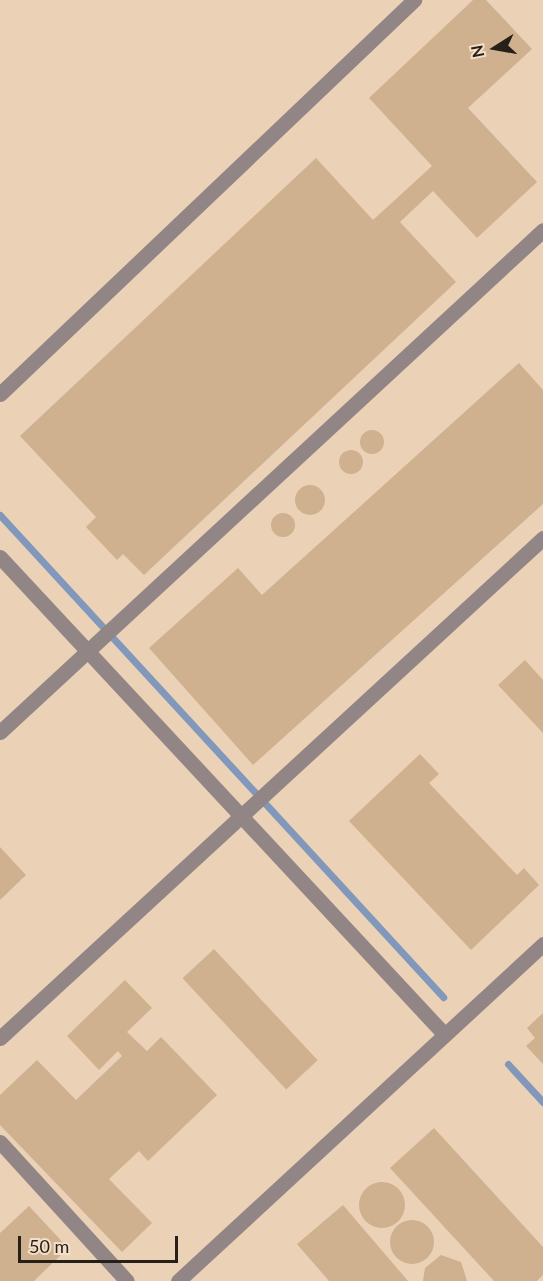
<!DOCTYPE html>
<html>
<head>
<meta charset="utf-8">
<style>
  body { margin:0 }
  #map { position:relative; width:543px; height:1281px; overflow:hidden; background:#f3dfc9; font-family:Lato,sans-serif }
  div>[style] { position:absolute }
  .built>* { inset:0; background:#ebd2b7; transform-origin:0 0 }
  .stream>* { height:7px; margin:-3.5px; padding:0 3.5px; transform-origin:3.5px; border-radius:3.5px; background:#8198bb }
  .building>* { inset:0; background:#cfb08f; transform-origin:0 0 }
  .round { border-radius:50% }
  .minor>* { height:15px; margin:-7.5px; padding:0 7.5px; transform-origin:7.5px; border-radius:7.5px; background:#928586 }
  span { translate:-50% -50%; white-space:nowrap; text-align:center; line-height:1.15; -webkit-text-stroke:5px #f3dfc9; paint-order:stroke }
  .north { position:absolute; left:465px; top:18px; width:60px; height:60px; -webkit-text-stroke:4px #f3dfc9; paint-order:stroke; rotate:259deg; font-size:16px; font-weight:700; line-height:24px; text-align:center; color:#272018 }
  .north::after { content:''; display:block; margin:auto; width:21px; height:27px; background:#272018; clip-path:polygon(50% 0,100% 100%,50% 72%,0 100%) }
  .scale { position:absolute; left:18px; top:1236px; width:160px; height:27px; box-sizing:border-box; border:3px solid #272018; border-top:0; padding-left:8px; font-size:18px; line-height:21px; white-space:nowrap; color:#272018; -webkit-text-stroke:4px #f3dfc9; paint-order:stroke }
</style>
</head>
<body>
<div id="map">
  <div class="built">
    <div style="left:0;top:0;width:543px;height:1281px"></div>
  </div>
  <div class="stream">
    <div style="left:0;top:515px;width:655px;rotate:47.41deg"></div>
    <div style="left:508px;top:1064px;width:52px;rotate:47.4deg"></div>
  </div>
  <div class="building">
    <div style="clip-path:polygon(473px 0,486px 0,532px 49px,468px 108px,537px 182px,477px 238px,433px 191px,400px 222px,456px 282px,144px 575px,123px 554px,117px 560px,86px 527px,96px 517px,20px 436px,316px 158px,373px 220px,432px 166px,369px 98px)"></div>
    <div style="clip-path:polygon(519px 363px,543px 390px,543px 504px,253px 765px,149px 648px,238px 568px,262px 595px)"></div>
    <div class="round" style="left:360px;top:430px;width:24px;height:24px"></div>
    <div class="round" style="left:339px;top:450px;width:24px;height:24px"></div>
    <div class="round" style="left:295px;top:485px;width:30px;height:30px"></div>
    <div class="round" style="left:271px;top:513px;width:24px;height:24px"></div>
    <div style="clip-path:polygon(525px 660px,543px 680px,543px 733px,498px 685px)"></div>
    <div style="clip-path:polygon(420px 754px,439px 774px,429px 783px,517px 875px,524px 868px,539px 885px,471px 950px,349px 821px)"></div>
    <div style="clip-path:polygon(0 847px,26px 875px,0 900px)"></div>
    <div style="left:214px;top:949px;width:152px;height:43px;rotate:47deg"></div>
    <div style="clip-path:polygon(125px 980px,152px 1008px,127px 1032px,147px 1051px,161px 1037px,217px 1095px,148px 1161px,139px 1151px,109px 1179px,152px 1223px,122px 1252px,0 1125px,0 1095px,37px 1060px,76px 1100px,122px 1056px,118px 1051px,99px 1070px,67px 1036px)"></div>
    <div style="clip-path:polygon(543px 1013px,543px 1064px,526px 1046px,535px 1038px,527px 1028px)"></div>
    <div style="clip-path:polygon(434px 1128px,543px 1247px,543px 1275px,537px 1281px,494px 1281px,390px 1168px)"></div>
    <div class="round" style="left:359px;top:1182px;width:46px;height:46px"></div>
    <div style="clip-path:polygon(343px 1205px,408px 1281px,329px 1281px,297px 1244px)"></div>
    <div style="clip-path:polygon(29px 1206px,68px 1248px,34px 1281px,0 1281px,0 1233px)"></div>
    <div class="round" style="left:390px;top:1220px;width:44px;height:44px"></div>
    <div style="clip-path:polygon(441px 1255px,461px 1262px,467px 1281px,423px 1281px,425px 1268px)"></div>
  </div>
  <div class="minor">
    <div style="left:0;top:394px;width:572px;rotate:-43.58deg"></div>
    <div style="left:0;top:557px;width:652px;rotate:47.05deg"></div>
    <div style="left:0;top:732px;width:739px;rotate:-42.75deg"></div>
    <div style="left:0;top:1038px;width:738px;rotate:-42.64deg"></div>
    <div style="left:0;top:1142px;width:188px;rotate:47.6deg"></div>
    <div style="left:178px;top:1281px;width:497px;rotate:-42.7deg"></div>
  </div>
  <div class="north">N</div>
  <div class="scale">50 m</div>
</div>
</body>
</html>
